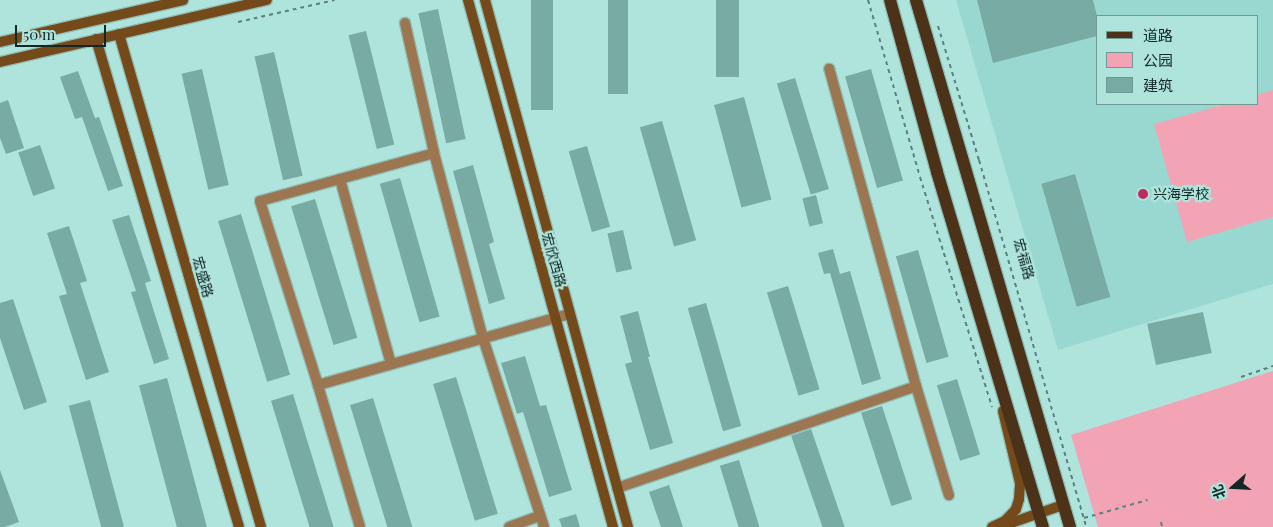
<!DOCTYPE html>
<html>
<head>
<meta charset="utf-8">
<style>
  body { margin:0 }
  #map { position:relative; width:1273px; height:527px; overflow:hidden; background:#afe4dc; font-family:"Playfair Display","Noto Sans SC",serif }
  div>[style] { position:absolute }
  .built>* { inset:0; background:#99d8d0 }
  .green>* { inset:0; background:#f2a4b5 }
  .building>* { inset:0; background:#77aba3; transform-origin:0 0 }
  .path>* { height:2px; margin-top:-1px; transform-origin:0; background:repeating-linear-gradient(90deg,#5c807c 0 4px,transparent 0 8px) }
  .roads { filter:drop-shadow(1px 0 #90beb8) drop-shadow(-1px 0 #90beb8) drop-shadow(0 1px #90beb8) drop-shadow(0 -1px #90beb8) }
  .street>* { height:10px; margin:-5px; padding:0 5px; transform-origin:5px; border-radius:5px; background:#9c7651 }
  .secondary>* { height:10px; margin:-5px; padding:0 5px; transform-origin:5px; border-radius:5px; background:#754a1a }
  .primary>* { height:12px; margin:-6px; padding:0 6px; transform-origin:6px; border-radius:6px; background:#4b3218 }
  .dots>* { width:14px; height:14px; translate:-50% -50%; box-sizing:border-box; border:2px solid #afe4dc; border-radius:50% }
  span { translate:-50% -50%; white-space:nowrap; text-align:center; line-height:1.15; -webkit-text-stroke:4.5px #afe4dc; paint-order:stroke }
  .poi-label { font-size:14px; color:#132826 }
  .left { translate:0 -50%; text-align:left }
  .street-label { font-size:14px; color:#132826 }
  .legend { position:absolute; left:1096px; top:15px; width:162px; height:90px; box-sizing:border-box; background:#afe4dc; border:1px solid #719993; margin:0; padding:6px 9px; list-style:none; font-size:15px; color:#132826 }
  .legend li { display:flex; align-items:center; gap:10px; height:25px }
  .legend b { width:25px; border:1px solid #719993 }
  .north { position:absolute; left:1208px; top:462px; width:50px; height:50px; -webkit-text-stroke:4px #afe4dc; paint-order:stroke; rotate:251deg; font-size:14px; font-weight:700; line-height:20px; text-align:center; color:#132826 }
  .north::after { content:''; display:block; margin:auto; width:18px; height:22px; background:#132826; clip-path:polygon(50% 0,100% 100%,50% 72%,0 100%) }
  .scale { position:absolute; left:15px; top:25px; width:91px; height:22px; box-sizing:border-box; border:2px solid #132826; border-top:0; padding-left:6px; font-size:15px; line-height:18px; white-space:nowrap; color:#132826; -webkit-text-stroke:4px #afe4dc; paint-order:stroke }
</style>
</head>
<body>
<div id="map">
  <div class="built">
    <div style="clip-path:polygon(evenodd,956px 0,1273px 0,1273px 284px,1058px 350px,956px 0,1097px 16px,1257px 16px,1257px 104px,1097px 104px,1097px 16px)"></div>
  </div>
  <div class="green">
    <div style="clip-path:polygon(1273px 90px,1273px 217px,1187px 242px,1154px 124px,1226px 104px,1257px 104px,1257px 95px)"></div>
    <div style="clip-path:polygon(1273px 371px,1273px 527px,1098px 527px,1071px 435px)"></div>
  </div>
  <div class="building">
    <div style="left:531px;top:0;width:22px;height:110px"></div>
    <div style="left:608px;top:0;width:20px;height:94px"></div>
    <div style="left:716px;top:0;width:23px;height:77px"></div>
    <div style="clip-path:polygon(977px 0,1093px 0,1097px 16px,1097px 36px,993px 63px)"></div>
    <div style="left:438px;top:9px;width:133px;height:20px;rotate:78deg"></div>
    <div style="left:366px;top:31px;width:117px;height:18px;rotate:76deg"></div>
    <div style="left:274px;top:52px;width:127px;height:20px;rotate:77deg"></div>
    <div style="left:202px;top:69px;width:119px;height:21px;rotate:77deg"></div>
    <div style="left:871px;top:69px;width:116px;height:27px;rotate:74deg"></div>
    <div style="clip-path:polygon(78px 71px,95px 118px,99px 117px,123px 186px,108px 191px,82px 117px,75px 119px,60px 77px)"></div>
    <div style="left:795px;top:78px;width:116px;height:19px;rotate:73deg"></div>
    <div style="left:744px;top:97px;width:106px;height:31px;rotate:75deg"></div>
    <div style="clip-path:polygon(8px 100px,24px 148px,6px 154px,0 138px,0 103px)"></div>
    <div style="left:662px;top:121px;width:124px;height:23px;rotate:74deg"></div>
    <div style="left:40px;top:145px;width:46px;height:23px;rotate:71deg"></div>
    <div style="left:587px;top:146px;width:84px;height:19px;rotate:74deg"></div>
    <div style="clip-path:polygon(473px 165px,494px 242px,489px 244px,505px 299px,489px 304px,453px 171px)"></div>
    <div style="left:1075px;top:174px;width:128px;height:35px;rotate:74deg"></div>
    <div style="left:400px;top:178px;width:144px;height:21px;rotate:74deg"></div>
    <div style="left:816px;top:195px;width:29px;height:14px;rotate:76deg"></div>
    <div style="left:315px;top:199px;width:145px;height:25px;rotate:73deg"></div>
    <div style="left:241px;top:214px;width:168px;height:24px;rotate:73deg"></div>
    <div style="clip-path:polygon(129px 215px,151px 281px,145px 283px,169px 359px,154px 364px,131px 292px,136px 291px,112px 220px)"></div>
    <div style="clip-path:polygon(69px 226px,87px 281px,80px 283px,109px 372px,86px 380px,59px 296px,67px 294px,47px 233px)"></div>
    <div style="left:623px;top:230px;width:40px;height:16px;rotate:77deg"></div>
    <div style="clip-path:polygon(833px 249px,840px 274px,850px 271px,881px 379px,862px 385px,830px 273px,824px 274px,818px 253px)"></div>
    <div style="left:918px;top:250px;width:111px;height:23px;rotate:74deg"></div>
    <div style="left:788px;top:286px;width:108px;height:22px;rotate:73deg"></div>
    <div style="clip-path:polygon(13px 299px,47px 402px,24px 410px,0 338px,0 303px)"></div>
    <div style="left:706px;top:303px;width:128px;height:19px;rotate:74deg"></div>
    <div style="clip-path:polygon(638px 311px,650px 357px,648px 357px,673px 443px,650px 450px,625px 364px,632px 362px,620px 316px)"></div>
    <div style="left:1203px;top:312px;width:42px;height:57px;rotate:78deg"></div>
    <div style="clip-path:polygon(525px 356px,540px 406px,546px 405px,572px 490px,549px 497px,523px 412px,517px 414px,501px 363px)"></div>
    <div style="left:456px;top:377px;width:143px;height:24px;rotate:73deg"></div>
    <div style="left:167px;top:378px;width:154px;height:29px;rotate:75deg"></div>
    <div style="left:957px;top:379px;width:79px;height:21px;rotate:73deg"></div>
    <div style="left:293px;top:394px;width:139px;height:23px;rotate:73deg"></div>
    <div style="left:373px;top:398px;width:135px;height:24px;rotate:73deg"></div>
    <div style="left:90px;top:400px;width:131px;height:22px;rotate:75deg"></div>
    <div style="left:882px;top:406px;width:98px;height:22px;rotate:72deg"></div>
    <div style="left:811px;top:429px;width:104px;height:21px;rotate:71deg"></div>
    <div style="left:739px;top:460px;width:70px;height:20px;rotate:73deg"></div>
    <div style="clip-path:polygon(0 470px,19px 522px,5px 527px,0 527px)"></div>
    <div style="clip-path:polygon(669px 485px,683px 527px,661px 527px,649px 492px)"></div>
    <div style="clip-path:polygon(576px 514px,580px 527px,562px 527px,559px 519px)"></div>
  </div>
  <div class="path">
    <div style="left:868px;top:0;width:184px;rotate:73.6deg"></div>
    <div style="left:920px;top:177px;width:241px;rotate:72.6deg"></div>
    <div style="left:238px;top:22px;width:99px;rotate:-12.8deg"></div>
    <div style="left:938px;top:26px;width:140px;rotate:73deg"></div>
    <div style="left:979px;top:160px;width:382px;rotate:73.7deg"></div>
    <div style="left:1241px;top:377px;width:34px;rotate:-19deg"></div>
    <div style="left:1084px;top:518px;width:66px;rotate:-15.9deg"></div>
    <div style="left:1161px;top:522px;width:5px;rotate:79deg"></div>
  </div>
  <div class="roads">
    <div class="street">
      <div style="left:405px;top:23px;width:133px;rotate:77.4deg"></div>
      <div style="left:434px;top:153px;width:191px;rotate:75.2deg"></div>
      <div style="left:483px;top:338px;width:199px;rotate:72.1deg"></div>
      <div style="left:340px;top:179px;width:192px;rotate:74.6deg"></div>
      <div style="left:318px;top:385px;width:193px;rotate:-107.5deg"></div>
      <div style="left:260px;top:201px;width:180px;rotate:-15.4deg"></div>
      <div style="left:916px;top:386px;width:114px;rotate:73.2deg"></div>
      <div style="left:617px;top:488px;width:316px;rotate:-18.8deg"></div>
      <div style="left:916px;top:386px;width:329px;rotate:-105.3deg"></div>
      <div style="left:360px;top:527px;width:148px;rotate:-106.5deg"></div>
      <div style="left:318px;top:385px;width:261px;rotate:-15.8deg"></div>
      <div style="left:509px;top:527px;width:33px;rotate:-20deg"></div>
    </div>
    <div class="secondary">
      <div style="left:468px;top:0;width:547px;rotate:74.62deg"></div>
      <div style="left:485px;top:0;width:546px;rotate:74.82deg"></div>
      <div style="left:119px;top:34px;width:513px;rotate:73.93deg"></div>
      <div style="left:96px;top:39px;width:509px;rotate:73.67deg"></div>
      <div style="left:0;top:42px;width:188px;rotate:-12.9deg"></div>
      <div style="left:0;top:62px;width:274px;rotate:-13.1deg"></div>
      <div style="left:1002px;top:526px;width:65px;rotate:-19deg"></div>
      <div style="left:992px;top:527px;width:14px;rotate:-25deg"></div>
      <div style="left:1005px;top:521px;width:16px;rotate:-47deg"></div>
      <div style="left:1016px;top:509px;width:10px;rotate:-73deg"></div>
      <div style="left:1019px;top:499px;width:16px;rotate:-86deg"></div>
      <div style="left:1020px;top:483px;width:74px;rotate:-103.3deg"></div>
    </div>
    <div class="primary">
      <div style="left:890px;top:0;width:178px;rotate:74.7deg"></div>
      <div style="left:937px;top:172px;width:370px;rotate:73.4deg"></div>
      <div style="left:916px;top:0;width:549px;rotate:73.71deg"></div>
    </div>
  </div>
  <div class="dots">
    <div style="left:1143px;top:194px;background:#bb2d5e"></div>
  </div>
  <div class="poi-label">
    <span class="left" style="left:1153px;top:194px">兴海学校</span>
  </div>
  <div class="street-label">
    <span style="left:1024px;top:259px;rotate:74deg">宏福路</span>
    <span style="left:554px;top:260px;rotate:74deg">宏欣西路</span>
    <span style="left:203px;top:277px;rotate:74deg">宏盛路</span>
  </div>
  <ul class="legend">
  <li><b style="height:6px;background:#4b3218"></b>道路</li>
  <li><b style="height:14px;background:#f2a4b5"></b>公园</li>
  <li><b style="height:14px;background:#77aba3"></b>建筑</li>
  </ul>
  <div class="north">北</div>
  <div class="scale">50 m</div>
</div>
</body>
</html>
